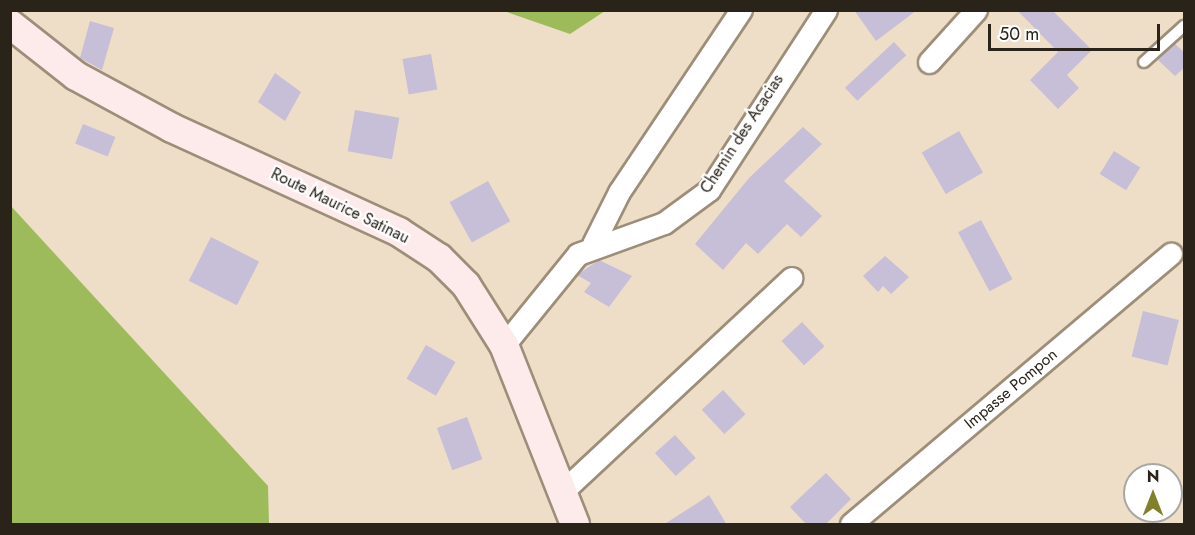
<!DOCTYPE html>
<html>
<head>
<meta charset="utf-8">
<style>
  body { margin:0 }
  #map { position:relative; width:1195px; height:535px; overflow:hidden; background:#eedec7; font-family:Jost,sans-serif }
  div>[style] { position:absolute }
  .forest>* { inset:0; background:#9dbb5a }
  .building>* { inset:0; background:#c7bed7; transform-origin:0 0 }
  .roads { filter:drop-shadow(2px 0 #9c8e79) drop-shadow(-2px 0 #9c8e79) drop-shadow(0 2px #9c8e79) drop-shadow(0 -2px #9c8e79) }
  .service>* { height:10px; margin:-5px; padding:0 5px; transform-origin:5px; border-radius:5px; background:#fff }
  .minor>* { height:21px; margin:-10.5px; padding:0 10.5px; transform-origin:10.5px; border-radius:10.5px; background:#fff }
  .secondary>* { height:28px; margin:-14px; padding:0 14px; transform-origin:14px; border-radius:14px; background:#fcebea }
  span { translate:-50% -50%; white-space:nowrap; text-align:center; line-height:1.15; -webkit-text-stroke:4.5px #fff; paint-order:stroke }
  .street-label { font-size:16px; color:#29231a }
  .frame { position:absolute; inset:0; border:12px solid #29231a; pointer-events:none }
  .north { position:absolute; left:1123px; top:463px; width:60px; height:60px; box-sizing:border-box; background:#fff; border:2px solid #a9a7a3; border-radius:50%; rotate:0deg; font-size:16px; font-weight:700; line-height:24px; text-align:center; color:#29231a }
  .north::after { content:''; display:block; margin:auto; width:21px; height:27px; background:#828029; clip-path:polygon(50% 0,100% 100%,50% 72%,0 100%) }
  .scale { position:absolute; left:988px; top:24px; width:172px; height:27px; box-sizing:border-box; border:3px solid #29231a; border-top:0; padding-left:8px; font-size:18px; line-height:21px; white-space:nowrap; color:#29231a; -webkit-text-stroke:4px #fff; paint-order:stroke }
</style>
</head>
<body>
<div id="map">
  <div class="forest">
    <div style="clip-path:polygon(504px 11px,605px 11px,570px 34px)"></div>
    <div style="clip-path:polygon(10px 205px,268px 486px,269px 524px,11px 524px)"></div>
  </div>
  <div class="building">
    <div style="clip-path:polygon(854px 10px,917px 10px,876px 41px)"></div>
    <div style="clip-path:polygon(1017px 10px,1052px 10px,1092px 50px,1067px 75px,1079px 88px,1058px 109px,1030px 80px,1058px 52px)"></div>
    <div style="clip-path:polygon(90px 21px,114px 28px,102px 70px,80px 58px)"></div>
    <div style="left:894px;top:42px;width:18px;height:67px;rotate:47deg"></div>
    <div style="clip-path:polygon(1175px 44px,1185px 53px,1185px 67px,1175px 76px,1158px 60px)"></div>
    <div style="left:431px;top:54px;width:36px;height:29px;rotate:80deg"></div>
    <div style="clip-path:polygon(275px 73px,301px 92px,285px 121px,258px 102px)"></div>
    <div style="left:355px;top:110px;width:45px;height:42px;rotate:10deg"></div>
    <div style="left:83px;top:124px;width:35px;height:21px;rotate:22deg"></div>
    <div style="clip-path:polygon(803px 127px,822px 144px,784px 181px,822px 216px,801px 237px,787px 224px,758px 254px,746px 243px,723px 270px,695px 244px,749px 178px)"></div>
    <div style="left:959px;top:131px;width:48px;height:43px;rotate:60deg"></div>
    <div style="left:1114px;top:151px;width:31px;height:27px;rotate:32deg"></div>
    <div style="left:488px;top:181px;width:46px;height:44px;rotate:61deg"></div>
    <div style="left:981px;top:220px;width:67px;height:26px;rotate:62deg"></div>
    <div style="left:211px;top:237px;width:54px;height:49px;rotate:27deg"></div>
    <div style="clip-path:polygon(885px 256px,909px 277px,891px 294px,883px 286px,878px 292px,863px 276px)"></div>
    <div style="clip-path:polygon(599px 260px,632px 276px,609px 307px,584px 292px,591px 283px,577px 275px)"></div>
    <div style="left:1143px;top:311px;width:37px;height:47px;rotate:14deg"></div>
    <div style="left:802px;top:322px;width:33px;height:28px;rotate:47deg"></div>
    <div style="left:426px;top:345px;width:34px;height:39px;rotate:30deg"></div>
    <div style="left:723px;top:390px;width:33px;height:29px;rotate:47deg"></div>
    <div style="left:467px;top:417px;width:45px;height:32px;rotate:70deg"></div>
    <div style="left:675px;top:435px;width:31px;height:27px;rotate:48deg"></div>
    <div style="clip-path:polygon(826px 473px,851px 499px,825px 525px,807px 525px,790px 507px)"></div>
    <div style="clip-path:polygon(709px 495px,727px 525px,663px 525px,699px 502px)"></div>
  </div>
  <div class="roads">
    <div class="service">
      <div style="left:1144px;top:62px;width:54px;rotate:-42deg"></div>
    </div>
    <div class="minor">
      <div style="left:929px;top:62px;width:70px;rotate:-47.9deg"></div>
      <div style="left:593px;top:244px;width:58px;rotate:-63.4deg"></div>
      <div style="left:619px;top:192px;width:219px;rotate:-56.2deg"></div>
      <div style="left:504px;top:345px;width:117px;rotate:-50.9deg"></div>
      <div style="left:578px;top:254px;width:91px;rotate:-19.8deg"></div>
      <div style="left:664px;top:223px;width:56px;rotate:-36.3deg"></div>
      <div style="left:709px;top:190px;width:215px;rotate:-57deg"></div>
      <div style="left:564px;top:490px;width:311px;rotate:-43deg"></div>
      <div style="left:851px;top:524px;width:419px;rotate:-40.2deg"></div>
    </div>
    <div class="secondary">
      <div style="left:10px;top:24px;width:84px;rotate:38.2deg"></div>
      <div style="left:76px;top:76px;width:109px;rotate:28.4deg"></div>
      <div style="left:172px;top:128px;width:250px;rotate:24.6deg"></div>
      <div style="left:399px;top:232px;width:48px;rotate:33deg"></div>
      <div style="left:439px;top:258px;width:38px;rotate:45deg"></div>
      <div style="left:466px;top:285px;width:71px;rotate:57.7deg"></div>
      <div style="left:504px;top:345px;width:193px;rotate:68.4deg"></div>
    </div>
  </div>
  <div class="street-label">
    <span style="left:742px;top:134px;rotate:-57deg">Chemin des Acacias</span>
    <span style="left:340px;top:206px;rotate:26deg">Route Maurice Satinau</span>
    <span style="left:1011px;top:389px;rotate:-40deg">Impasse Pompon</span>
  </div>
  <div class="frame"></div>
  <div class="north">N</div>
  <div class="scale">50 m</div>
</div>
</body>
</html>
